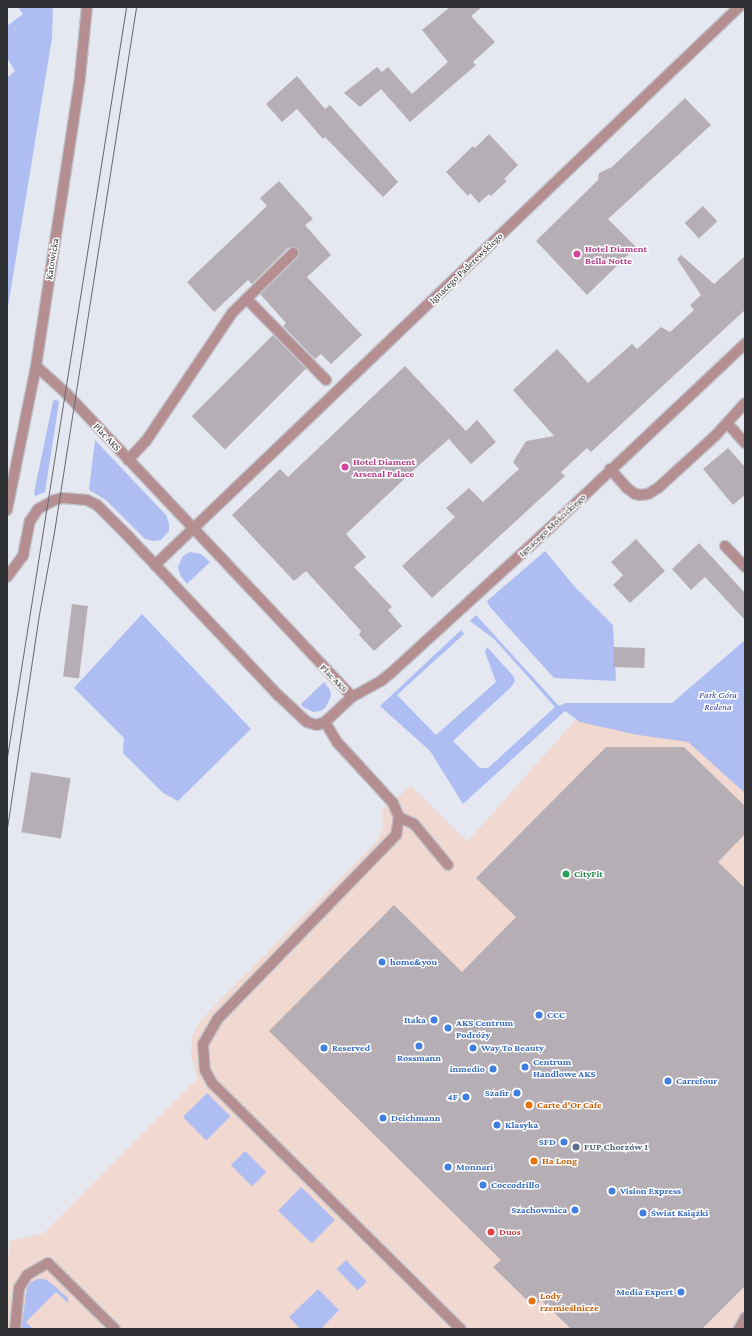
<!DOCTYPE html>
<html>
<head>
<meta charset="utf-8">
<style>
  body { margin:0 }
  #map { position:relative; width:752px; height:1336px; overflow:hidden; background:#e5e8f1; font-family:"Crimson Pro",serif }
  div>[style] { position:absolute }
  .commercial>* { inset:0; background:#f1d8d0 }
  .green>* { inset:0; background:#aebef3; transform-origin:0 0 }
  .building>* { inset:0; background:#b6aeb5; transform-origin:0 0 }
  .roads { filter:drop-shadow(1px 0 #c0c3cb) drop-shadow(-1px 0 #c0c3cb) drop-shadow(0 1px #c0c3cb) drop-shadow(0 -1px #c0c3cb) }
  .minor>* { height:10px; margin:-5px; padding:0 5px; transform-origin:5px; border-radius:5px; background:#b58e91 }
  .tram>* { height:1px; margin:-0.5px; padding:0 0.5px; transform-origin:0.5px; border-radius:0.5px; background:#67696e }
  .dots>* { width:11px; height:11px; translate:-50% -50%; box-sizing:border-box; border:2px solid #fff; border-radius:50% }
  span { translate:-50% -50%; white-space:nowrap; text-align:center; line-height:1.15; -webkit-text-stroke:3px #fff; paint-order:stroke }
  .hotel-label { font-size:10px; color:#b23c85; font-weight:700 }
  .left { translate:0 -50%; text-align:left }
  .street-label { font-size:10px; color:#2e2f32 }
  .park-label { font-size:10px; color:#3b4a9d; font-style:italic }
  .leisure-label { font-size:10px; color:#27864d; font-weight:700 }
  .shop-label { font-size:10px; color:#366cbe; font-weight:700 }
  .right { translate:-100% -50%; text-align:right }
  .food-label { font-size:10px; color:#c56008; font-weight:700 }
  .service-label { font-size:10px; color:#4e5e75; font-weight:700 }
  .health-label { font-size:10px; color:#be3a42; font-weight:700 }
  .frame { position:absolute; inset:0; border:8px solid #2e2f32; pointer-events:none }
</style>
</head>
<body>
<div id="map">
  <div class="commercial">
    <div style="clip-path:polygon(580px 715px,745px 746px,745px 1329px,7px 1329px,7px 1267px,10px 1241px,44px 1233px,197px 1079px,191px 1054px,192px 1037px,201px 1020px,378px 840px,383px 828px,382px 809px,411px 786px,467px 842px)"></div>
  </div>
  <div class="green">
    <div style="clip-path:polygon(18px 7px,53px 7px,52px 38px,7px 313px,7px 78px,15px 71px,7px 58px,7px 26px,23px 14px)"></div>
    <div style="clip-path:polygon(56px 399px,59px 402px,45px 492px,35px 496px,34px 493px,53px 401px)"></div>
    <div style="clip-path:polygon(95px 440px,166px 515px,169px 524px,169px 531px,161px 540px,154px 541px,145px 539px,106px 500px,89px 490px)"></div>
    <div style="clip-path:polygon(545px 551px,575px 587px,613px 625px,616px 681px,554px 678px,490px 607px,487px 601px)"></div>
    <div style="clip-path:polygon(190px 552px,201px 554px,210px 562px,187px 584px,180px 575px,178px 567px,183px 556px)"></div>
    <div style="clip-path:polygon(142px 614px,251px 729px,178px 801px,163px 793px,123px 753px,124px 738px,74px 688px)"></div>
    <div style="clip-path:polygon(476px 615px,559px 706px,566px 703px,672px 703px,745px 640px,745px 793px,688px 742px,638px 735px,580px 722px,565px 711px,463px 804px,430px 751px,380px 706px,461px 630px,464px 634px,397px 695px,436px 735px,496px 682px,485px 652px,487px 647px,514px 677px,515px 681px,511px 687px,453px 741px,480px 768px,488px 768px,555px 707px,494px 639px,470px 621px)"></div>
    <div style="clip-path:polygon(324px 682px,330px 690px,331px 696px,326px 707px,321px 711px,313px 712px,303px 707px,301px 704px)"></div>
    <div style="left:207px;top:1093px;width:33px;height:34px;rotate:45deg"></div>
    <div style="left:245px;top:1151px;width:30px;height:20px;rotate:45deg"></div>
    <div style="left:301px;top:1187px;width:47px;height:33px;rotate:44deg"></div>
    <div style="left:346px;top:1260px;width:30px;height:13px;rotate:46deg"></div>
    <div style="clip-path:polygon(37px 1279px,45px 1279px,50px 1282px,68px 1298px,68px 1303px,56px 1292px,26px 1322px,33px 1329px,21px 1329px,27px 1288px,30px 1283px)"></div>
    <div style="clip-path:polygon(318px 1289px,339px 1310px,321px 1329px,300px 1329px,289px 1317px)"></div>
  </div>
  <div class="building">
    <div style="clip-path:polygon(450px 7px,482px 7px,471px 16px,495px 42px,473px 62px,476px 65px,410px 122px,381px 89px,360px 107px,344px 93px,377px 67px,382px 72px,388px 67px,412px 94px,448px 62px,422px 30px)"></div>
    <div style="clip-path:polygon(297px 76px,325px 109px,330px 105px,398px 182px,383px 197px,325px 137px,323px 139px,297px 109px,282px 122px,266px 104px)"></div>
    <div style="clip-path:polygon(685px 98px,711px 125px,608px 219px,636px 247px,587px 295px,536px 241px,598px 180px,599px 173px,612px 167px)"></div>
    <div style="clip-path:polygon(489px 134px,518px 165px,504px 179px,507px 181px,491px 196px,489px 194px,479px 203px,470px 193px,468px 196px,446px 172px,473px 146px,475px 148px)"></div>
    <div style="clip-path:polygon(279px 181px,313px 219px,305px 225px,331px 255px,307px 277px,362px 335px,331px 364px,321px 354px,315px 359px,283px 326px,286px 323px,260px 294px,298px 257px,299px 251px,295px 247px,288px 248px,252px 284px,248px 280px,214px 312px,187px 282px,267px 206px,260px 198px)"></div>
    <div style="left:703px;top:206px;width:21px;height:25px;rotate:47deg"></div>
    <div style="clip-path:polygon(681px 255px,714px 284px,745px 256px,745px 310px,591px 452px,587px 448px,561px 472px,565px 476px,432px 598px,402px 566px,455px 517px,446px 508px,469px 488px,483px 502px,519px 469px,513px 462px,526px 441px,554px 436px,513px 390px,557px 349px,588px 383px,632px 344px,637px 349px,661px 327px,670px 332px,694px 310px,690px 305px,701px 295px,677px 259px)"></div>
    <div style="left:273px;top:335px;width:47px;height:115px;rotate:45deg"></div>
    <div style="clip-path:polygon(405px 366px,466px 431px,477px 420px,496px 442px,471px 464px,449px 439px,418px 466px,346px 534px,366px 557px,354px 567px,392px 607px,388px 610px,402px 626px,374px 651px,359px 635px,361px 631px,306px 571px,294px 581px,232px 515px,280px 469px,288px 477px)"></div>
    <div style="clip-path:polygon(728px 448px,745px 467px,745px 495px,733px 505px,703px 469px)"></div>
    <div style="clip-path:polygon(636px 539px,665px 571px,630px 603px,613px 585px,623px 575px,611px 562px)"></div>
    <div style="clip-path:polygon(699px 543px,745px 593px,745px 620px,705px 577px,691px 590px,672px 569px)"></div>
    <div style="left:72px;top:604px;width:16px;height:73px;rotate:7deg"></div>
    <div style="left:614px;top:647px;width:31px;height:20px;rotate:2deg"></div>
    <div style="clip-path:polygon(606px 747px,684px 747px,745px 806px,745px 834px,718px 862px,745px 888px,745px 1286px,702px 1329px,571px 1329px,541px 1300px,534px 1307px,493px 1267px,501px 1260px,269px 1031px,394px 905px,462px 972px,516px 917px,476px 878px)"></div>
    <div style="left:31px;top:772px;width:40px;height:61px;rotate:9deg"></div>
  </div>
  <div class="roads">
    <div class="minor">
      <div style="left:247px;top:299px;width:113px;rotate:45.7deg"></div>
      <div style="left:36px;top:366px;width:39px;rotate:42deg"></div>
      <div style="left:65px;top:392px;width:419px;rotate:46.7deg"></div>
      <div style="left:727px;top:423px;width:27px;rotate:48deg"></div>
      <div style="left:128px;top:460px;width:26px;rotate:-47deg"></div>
      <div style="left:146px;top:441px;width:154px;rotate:-56.1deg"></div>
      <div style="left:232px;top:313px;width:86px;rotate:-44.5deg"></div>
      <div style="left:610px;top:469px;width:25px;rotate:48deg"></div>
      <div style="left:627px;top:488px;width:10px;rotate:37deg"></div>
      <div style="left:635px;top:494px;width:6px;rotate:9deg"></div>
      <div style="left:641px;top:495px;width:7px;rotate:-8deg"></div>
      <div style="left:648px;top:494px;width:12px;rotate:-31deg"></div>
      <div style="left:658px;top:488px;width:79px;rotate:-42.4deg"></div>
      <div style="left:716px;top:435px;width:43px;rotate:-47.8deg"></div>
      <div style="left:7px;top:510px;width:147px;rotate:-78.6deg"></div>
      <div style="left:36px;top:366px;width:292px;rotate:-81.3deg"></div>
      <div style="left:80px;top:77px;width:70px;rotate:-84.3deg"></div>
      <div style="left:725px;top:546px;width:29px;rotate:46deg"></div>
      <div style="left:155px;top:565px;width:808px;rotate:-43.7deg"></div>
      <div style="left:7px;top:577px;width:26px;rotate:-53deg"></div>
      <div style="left:23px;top:556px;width:36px;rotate:-79deg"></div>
      <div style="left:30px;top:521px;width:14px;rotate:-56deg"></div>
      <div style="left:38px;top:509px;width:18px;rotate:-29deg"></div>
      <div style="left:54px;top:500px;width:9px;rotate:-13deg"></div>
      <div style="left:63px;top:498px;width:24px;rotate:5deg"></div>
      <div style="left:87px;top:500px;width:11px;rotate:27deg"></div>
      <div style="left:97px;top:505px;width:44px;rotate:45deg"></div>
      <div style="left:128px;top:536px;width:219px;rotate:46.7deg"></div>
      <div style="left:278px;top:695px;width:40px;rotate:43deg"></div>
      <div style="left:307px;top:722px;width:10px;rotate:17deg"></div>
      <div style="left:317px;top:725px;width:9px;rotate:-21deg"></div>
      <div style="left:325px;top:722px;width:37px;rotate:-43deg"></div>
      <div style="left:352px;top:697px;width:33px;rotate:-29deg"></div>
      <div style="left:381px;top:681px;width:14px;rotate:-39deg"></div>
      <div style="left:392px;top:672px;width:200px;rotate:-42.4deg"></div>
      <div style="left:540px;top:537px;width:282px;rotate:-43.3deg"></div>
      <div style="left:325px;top:722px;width:23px;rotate:59deg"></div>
      <div style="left:337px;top:742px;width:83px;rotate:47.4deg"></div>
      <div style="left:393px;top:803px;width:15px;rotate:67deg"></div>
      <div style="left:399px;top:817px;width:18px;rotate:99deg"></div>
      <div style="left:396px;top:835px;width:257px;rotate:134.1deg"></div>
      <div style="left:217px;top:1020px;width:28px;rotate:120deg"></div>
      <div style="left:203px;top:1044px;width:26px;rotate:86deg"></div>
      <div style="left:205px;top:1070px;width:15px;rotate:62deg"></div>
      <div style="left:212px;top:1083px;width:350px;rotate:44.7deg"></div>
      <div style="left:399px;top:817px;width:17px;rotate:25deg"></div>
      <div style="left:414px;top:824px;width:53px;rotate:50.3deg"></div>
      <div style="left:15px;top:1329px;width:41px;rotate:-84.4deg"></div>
      <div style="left:19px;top:1288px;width:15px;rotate:-58deg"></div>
      <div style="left:27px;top:1275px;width:24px;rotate:-30deg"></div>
      <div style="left:48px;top:1263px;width:94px;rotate:44.6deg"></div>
      <div style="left:739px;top:1329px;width:13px;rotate:-61deg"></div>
    </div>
  </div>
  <div class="tram">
    <div style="left:7px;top:757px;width:759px;rotate:-80.98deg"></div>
    <div style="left:7px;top:828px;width:216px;rotate:-81.5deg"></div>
    <div style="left:39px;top:614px;width:83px;rotate:-79.6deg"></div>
    <div style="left:54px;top:532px;width:531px;rotate:-81.12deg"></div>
  </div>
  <div class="dots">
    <div style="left:577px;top:254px;background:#d1479c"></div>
    <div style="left:345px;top:467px;background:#d1479c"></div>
    <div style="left:566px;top:874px;background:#2e9e5b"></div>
    <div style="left:382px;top:962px;background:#3f7fe0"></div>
    <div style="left:539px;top:1015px;background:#3f7fe0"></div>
    <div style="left:434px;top:1020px;background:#3f7fe0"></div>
    <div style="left:448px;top:1028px;background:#3f7fe0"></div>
    <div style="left:419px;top:1046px;background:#3f7fe0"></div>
    <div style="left:324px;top:1048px;background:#3f7fe0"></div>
    <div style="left:473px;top:1048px;background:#3f7fe0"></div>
    <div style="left:525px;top:1067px;background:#3f7fe0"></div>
    <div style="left:493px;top:1069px;background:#3f7fe0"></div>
    <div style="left:668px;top:1081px;background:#3f7fe0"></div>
    <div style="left:517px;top:1093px;background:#3f7fe0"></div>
    <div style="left:466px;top:1097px;background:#3f7fe0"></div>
    <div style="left:529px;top:1105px;background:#e8710a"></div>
    <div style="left:383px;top:1118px;background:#3f7fe0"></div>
    <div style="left:497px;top:1125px;background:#3f7fe0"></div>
    <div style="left:564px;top:1142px;background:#3f7fe0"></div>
    <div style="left:576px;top:1147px;background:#5c6f8a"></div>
    <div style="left:534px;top:1161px;background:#e8710a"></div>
    <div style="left:448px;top:1167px;background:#3f7fe0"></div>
    <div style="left:483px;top:1185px;background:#3f7fe0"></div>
    <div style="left:612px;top:1191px;background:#3f7fe0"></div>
    <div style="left:575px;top:1210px;background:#3f7fe0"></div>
    <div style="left:643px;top:1213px;background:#3f7fe0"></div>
    <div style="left:491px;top:1232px;background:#e0444e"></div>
    <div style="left:681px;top:1292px;background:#3f7fe0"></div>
    <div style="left:532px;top:1301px;background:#e8710a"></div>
  </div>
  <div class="hotel-label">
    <span class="left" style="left:585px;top:254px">Hotel Diament<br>Bella Notte</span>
    <span class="left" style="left:353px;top:467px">Hotel Diament<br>Arsenal Palace</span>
  </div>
  <div class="street-label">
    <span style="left:52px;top:259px;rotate:-81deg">Katowicka</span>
    <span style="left:466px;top:268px;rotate:-44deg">Ignacego Paderewskiego</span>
    <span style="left:107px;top:437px;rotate:47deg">Plac AKS</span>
    <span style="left:552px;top:525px;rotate:-43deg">Ignacego Mościckiego</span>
    <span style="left:334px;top:678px;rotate:46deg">Plac AKS</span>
  </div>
  <div class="park-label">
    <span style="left:718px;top:700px">Park Góra<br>Redena</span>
  </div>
  <div class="leisure-label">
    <span class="left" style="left:574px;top:874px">CityFit</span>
  </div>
  <div class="shop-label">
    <span class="left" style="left:390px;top:962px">home&amp;you</span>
    <span class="left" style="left:547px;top:1015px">CCC</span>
    <span class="right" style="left:426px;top:1020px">Itaka</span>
    <span class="left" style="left:456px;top:1028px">AKS Centrum<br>Podróży</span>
    <span class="left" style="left:332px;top:1048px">Reserved</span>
    <span class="left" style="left:481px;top:1048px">Way To Beauty</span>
    <span style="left:419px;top:1058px">Rossmann</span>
    <span class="left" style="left:533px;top:1067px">Centrum<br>Handlowe AKS</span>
    <span class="right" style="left:485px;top:1069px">inmedio</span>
    <span class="left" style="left:676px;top:1081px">Carrefour</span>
    <span class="right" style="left:509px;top:1093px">Szafir</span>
    <span class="right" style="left:458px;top:1097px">4F</span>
    <span class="left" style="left:391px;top:1118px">Deichmann</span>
    <span class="left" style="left:505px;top:1125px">Klasyka</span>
    <span class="right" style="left:556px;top:1142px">SFD</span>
    <span class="left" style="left:456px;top:1167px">Monnari</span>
    <span class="left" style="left:491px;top:1185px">Coccodrillo</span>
    <span class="left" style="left:620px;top:1191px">Vision Express</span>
    <span class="right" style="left:567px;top:1210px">Szachownica</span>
    <span class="left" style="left:651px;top:1213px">Świat Książki</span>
    <span class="right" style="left:673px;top:1292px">Media Expert</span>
  </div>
  <div class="food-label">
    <span class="left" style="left:537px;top:1105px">Carte d’Or Cafe</span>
    <span class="left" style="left:542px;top:1161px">Ha Long</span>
    <span class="left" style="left:540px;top:1301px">Lody<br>rzemieślnicze</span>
  </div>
  <div class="service-label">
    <span class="left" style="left:584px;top:1147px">FUP Chorzów 1</span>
  </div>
  <div class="health-label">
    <span class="left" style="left:499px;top:1232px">Duos</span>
  </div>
  <div class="frame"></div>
</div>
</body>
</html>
